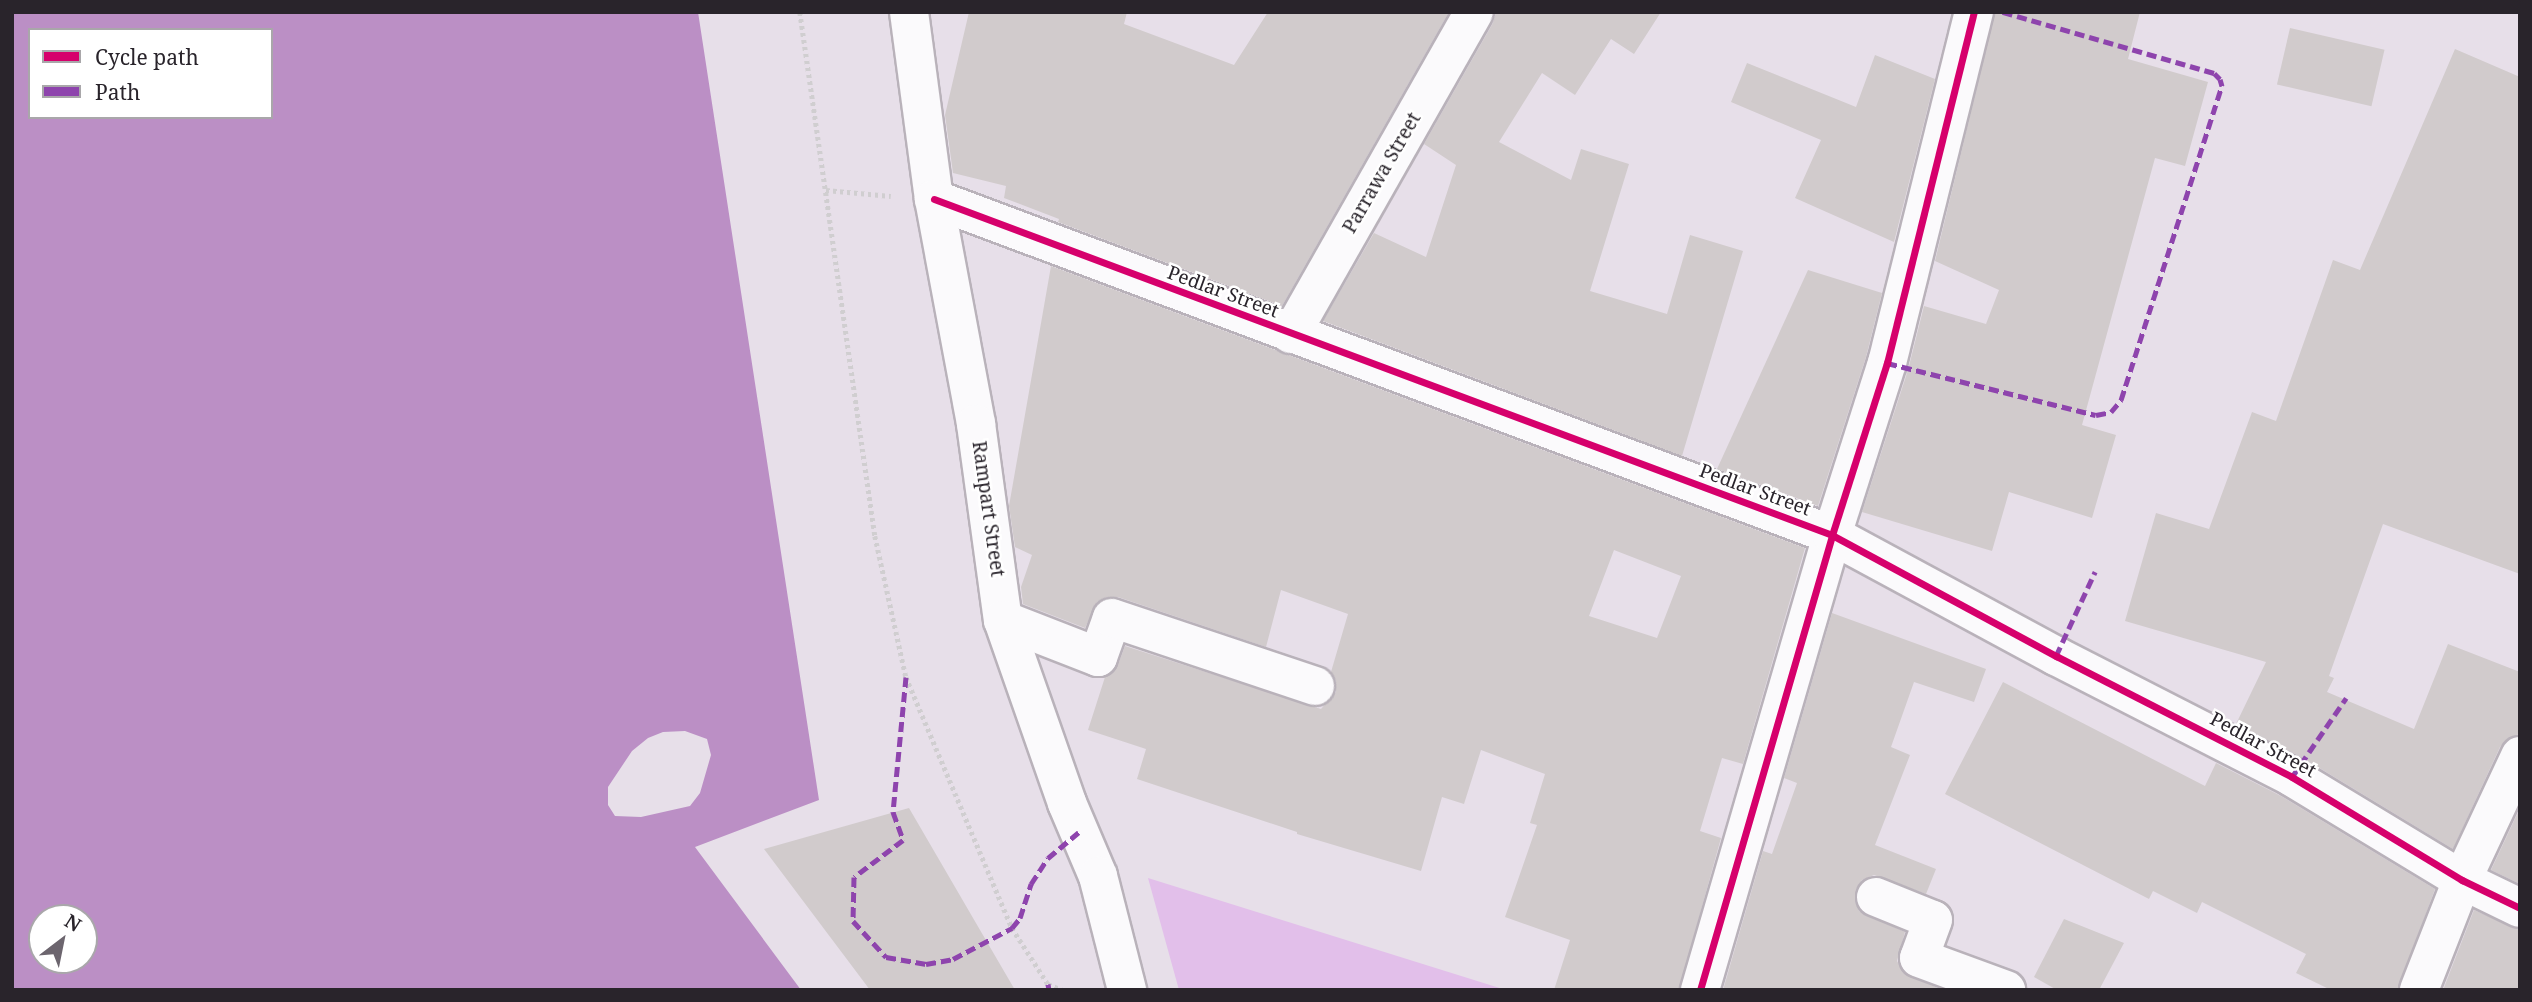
<!DOCTYPE html>
<html>
<head>
<meta charset="utf-8">
<style>
  body { margin:0 }
  #map { position:relative; width:2532px; height:1002px; overflow:hidden; background:#e7dfe9; font-family:"Noto Serif",serif }
  div>[style] { position:absolute }
  .green>* { inset:0; background:#e2bfea }
  .water>* { inset:0; background:#bb8fc5 }
  .building>* { inset:0; background:#d1cbcc; transform-origin:0 0 }
  .path>* { height:4.5px; margin-top:-2.25px; transform-origin:0; background:repeating-linear-gradient(90deg,#d0ced0 0 3.5px,transparent 0 7px) }
  .roads { filter:drop-shadow(2px 0 #b9b2ba) drop-shadow(-2px 0 #b9b2ba) drop-shadow(0 2px #b9b2ba) drop-shadow(0 -2px #b9b2ba) }
  .minor>* { height:38px; margin:-19px; padding:0 19px; transform-origin:19px; border-radius:19px; background:#fbfafc }
  .quiet>* { height:5px; margin-top:-2.5px; transform-origin:0; background:repeating-linear-gradient(90deg,#8e44ad 0 10px,transparent 0 15px) }
  .cycleway>* { height:7px; margin:-3.5px; padding:0 3.5px; transform-origin:3.5px; border-radius:3.5px; background:#d6006c }
  span { translate:-50% -50%; white-space:nowrap; text-align:center; line-height:1.15; -webkit-text-stroke:5px #fff; paint-order:stroke }
  .street-label { font-size:19px; color:#29242b }
  .frame { position:absolute; inset:0; border:14px solid #29242b; pointer-events:none }
  .legend { position:absolute; left:28px; top:28px; width:245px; height:91px; box-sizing:border-box; background:#fff; border:2px solid #a9a7aa; margin:0; padding:9px 12px; list-style:none; font-size:21px; color:#29242b }
  .legend li { display:flex; align-items:center; gap:14px; height:35px }
  .legend b { width:35px; border:2px solid #a9a7aa }
  .north { position:absolute; left:28px; top:904px; width:70px; height:70px; box-sizing:border-box; background:#fff; border:2px solid #a9a7aa; border-radius:50%; rotate:32deg; font-size:19px; font-weight:700; line-height:28px; text-align:center; color:#29242b }
  .north::after { content:''; display:block; margin:auto; width:24px; height:32px; background:#6c656e; clip-path:polygon(50% 0,100% 100%,50% 72%,0 100%) }
</style>
</head>
<body>
<div id="map">
  <div class="green">
    <div style="clip-path:polygon(1148px 878px,1506px 990px,1179px 990px)"></div>
  </div>
  <div class="water">
    <div style="clip-path:polygon(evenodd,12px 12px,698px 12px,819px 800px,695px 847px,801px 990px,12px 990px,12px 12px,30px 30px,271px 30px,271px 117px,30px 117px,30px 30px,12px 12px,685px 731px,707px 739px,711px 755px,700px 793px,690px 806px,641px 817px,615px 816px,608px 805px,608px 787px,632px 751px,648px 738px,663px 732px,685px 731px,12px 12px,42px 918px,84px 918px,84px 960px,42px 960px,42px 918px)"></div>
  </div>
  <div class="building">
    <div style="clip-path:polygon(969px 12px,1127px 12px,1124px 24px,1234px 65px,1268px 12px,1449px 12px,1282px 306px,1058px 222px,1059px 219px,1004px 198px,1006px 186px,953px 173px,945px 115px)"></div>
    <div style="clip-path:polygon(1496px 12px,1661px 12px,1634px 54px,1611px 39px,1575px 95px,1542px 73px,1499px 142px,1571px 180px,1581px 149px,1629px 164px,1590px 291px,1667px 314px,1690px 235px,1743px 251px,1682px 456px,1323px 321px,1374px 233px,1426px 257px,1456px 165px,1424px 144px,1493px 23px)"></div>
    <div style="clip-path:polygon(1995px 12px,2140px 12px,2128px 59px,2208px 82px,2185px 166px,2155px 158px,2082px 425px,2116px 435px,2092px 518px,2009px 492px,1992px 551px,1862px 512px,1908px 370px,1924px 306px,1986px 324px,1999px 290px,1935px 261px)"></div>
    <div style="left:2290px;top:28px;width:97px;height:58px;rotate:13deg"></div>
    <div style="clip-path:polygon(2455px 49px,2520px 77px,2520px 574px,2383px 524px,2329px 676px,2334px 678px,2327px 692px,2414px 729px,2448px 644px,2520px 672px,2520px 734px,2508px 738px,2500px 747px,2453px 849px,2303px 758px,2236px 724px,2266px 662px,2125px 621px,2156px 513px,2209px 529px,2252px 412px,2276px 421px,2333px 260px,2360px 270px)"></div>
    <div style="clip-path:polygon(1875px 55px,1935px 79px,1894px 242px,1795px 198px,1821px 140px,1731px 102px,1747px 63px,1856px 107px)"></div>
    <div style="clip-path:polygon(evenodd,1051px 266px,1805px 548px,1743px 764px,1722px 758px,1700px 831px,1721px 838px,1679px 990px,1554px 990px,1570px 940px,1505px 917px,1537px 825px,1530px 823px,1545px 774px,1481px 750px,1464px 804px,1442px 797px,1421px 871px,1297px 834px,1297px 832px,1137px 779px,1146px 749px,1088px 730px,1105px 677px,1118px 665px,1125px 646px,1321px 709px,1336px 692px,1336px 681px,1331px 672px,1348px 614px,1281px 590px,1266px 647px,1118px 597px,1107px 597px,1097px 602px,1085px 628px,1023px 604px,1021px 587px,1032px 555px,1015px 547px,1009px 506px,1051px 266px,1614px 550px,1681px 576px,1657px 638px,1589px 616px,1614px 550px)"></div>
    <div style="clip-path:polygon(1808px 270px,1882px 293px,1866px 357px,1818px 506px,1717px 469px)"></div>
    <div style="clip-path:polygon(1832px 613px,1986px 669px,1974px 702px,1914px 682px,1891px 747px,1910px 755px,1875px 845px,1936px 869px,1926px 894px,1874px 875px,1862px 880px,1856px 889px,1855px 901px,1859px 911px,1905px 932px,1897px 961px,1903px 972px,1942px 990px,1723px 990px,1763px 851px,1772px 854px,1797px 783px,1784px 778px)"></div>
    <div style="clip-path:polygon(2003px 682px,2205px 786px,2216px 763px,2281px 796px,2435px 889px,2398px 990px,2331px 990px,2296px 973px,2306px 954px,2202px 902px,2197px 913px,2153px 891px,2149px 899px,1945px 794px)"></div>
    <div style="clip-path:polygon(909px 808px,987px 942px,1015px 990px,870px 990px,764px 849px)"></div>
    <div style="clip-path:polygon(2520px 808px,2520px 884px,2491px 870px)"></div>
    <div style="clip-path:polygon(2474px 910px,2520px 930px,2520px 990px,2443px 990px)"></div>
    <div style="clip-path:polygon(2064px 919px,2124px 943px,2099px 990px,2057px 990px,2034px 977px)"></div>
  </div>
  <div class="path">
    <div style="left:800px;top:12px;width:529px;rotate:81.85deg"></div>
    <div style="left:875px;top:536px;width:144px;rotate:77.6deg"></div>
    <div style="left:906px;top:677px;width:272px;rotate:67.1deg"></div>
    <div style="left:1012px;top:928px;width:67px;rotate:57.3deg"></div>
    <div style="left:1048px;top:984px;width:16px;rotate:22deg"></div>
    <div style="left:826px;top:190px;width:65px;rotate:5.3deg"></div>
  </div>
  <div class="roads">
    <div class="minor">
      <div style="left:909px;top:12px;width:189px;rotate:82.4deg"></div>
      <div style="left:934px;top:199px;width:229px;rotate:79.4deg"></div>
      <div style="left:976px;top:424px;width:198px;rotate:82.2deg"></div>
      <div style="left:1003px;top:620px;width:194px;rotate:70.7deg"></div>
      <div style="left:1067px;top:803px;width:79px;rotate:67deg"></div>
      <div style="left:1098px;top:876px;width:118px;rotate:75.7deg"></div>
      <div style="left:934px;top:199px;width:959px;rotate:20.51deg"></div>
      <div style="left:1832px;top:535px;width:255px;rotate:28.4deg"></div>
      <div style="left:2056px;top:656px;width:265px;rotate:27.1deg"></div>
      <div style="left:2292px;top:777px;width:199px;rotate:31.2deg"></div>
      <div style="left:2462px;top:880px;width:64px;rotate:25.8deg"></div>
      <div style="left:1291px;top:334px;width:370px;rotate:-60.4deg"></div>
      <div style="left:1003px;top:620px;width:102px;rotate:21.3deg"></div>
      <div style="left:1098px;top:657px;width:41px;rotate:-70.3deg"></div>
      <div style="left:1112px;top:618px;width:214px;rotate:18.5deg"></div>
      <div style="left:1876px;top:897px;width:61px;rotate:22deg"></div>
      <div style="left:1933px;top:920px;width:40px;rotate:110.2deg"></div>
      <div style="left:1919px;top:958px;width:93px;rotate:20.2deg"></div>
      <div style="left:1700px;top:990px;width:474px;rotate:-73.8deg"></div>
      <div style="left:1832px;top:535px;width:181px;rotate:-72.3deg"></div>
      <div style="left:1887px;top:363px;width:362px;rotate:-76.1deg"></div>
      <div style="left:2419px;top:990px;width:118px;rotate:-68.6deg"></div>
      <div style="left:2462px;top:880px;width:137px;rotate:-64.9deg"></div>
    </div>
  </div>
  <div class="quiet">
    <div style="left:1887px;top:363px;width:215px;rotate:14deg"></div>
    <div style="left:2096px;top:415px;width:15px;rotate:-11deg"></div>
    <div style="left:2111px;top:412px;width:16px;rotate:-50deg"></div>
    <div style="left:2121px;top:400px;width:330px;rotate:-72.2deg"></div>
    <div style="left:2222px;top:86px;width:7px;rotate:-106deg"></div>
    <div style="left:2220px;top:79px;width:8px;rotate:-135deg"></div>
    <div style="left:2214px;top:73px;width:221px;rotate:-163.9deg"></div>
    <div style="left:2056px;top:656px;width:93px;rotate:-65.1deg"></div>
    <div style="left:906px;top:677px;width:136px;rotate:95.5deg"></div>
    <div style="left:893px;top:812px;width:30px;rotate:70deg"></div>
    <div style="left:903px;top:840px;width:61px;rotate:142.9deg"></div>
    <div style="left:854px;top:877px;width:44px;rotate:91.3deg"></div>
    <div style="left:853px;top:921px;width:49px;rotate:47.5deg"></div>
    <div style="left:886px;top:957px;width:41px;rotate:9.9deg"></div>
    <div style="left:926px;top:964px;width:27px;rotate:-10deg"></div>
    <div style="left:953px;top:959px;width:67px;rotate:-27.7deg"></div>
    <div style="left:1012px;top:928px;width:13px;rotate:-51deg"></div>
    <div style="left:1020px;top:918px;width:36px;rotate:-72deg"></div>
    <div style="left:1031px;top:884px;width:31px;rotate:-57deg"></div>
    <div style="left:1048px;top:858px;width:40px;rotate:-40deg"></div>
    <div style="left:2292px;top:777px;width:96px;rotate:-55.6deg"></div>
    <div style="left:1048px;top:984px;width:6px;rotate:81deg"></div>
  </div>
  <div class="cycleway">
    <div style="left:934px;top:199px;width:959px;rotate:20.51deg"></div>
    <div style="left:1832px;top:535px;width:255px;rotate:28.4deg"></div>
    <div style="left:2056px;top:656px;width:265px;rotate:27.1deg"></div>
    <div style="left:2292px;top:777px;width:199px;rotate:31.2deg"></div>
    <div style="left:2462px;top:880px;width:64px;rotate:25.8deg"></div>
    <div style="left:1700px;top:990px;width:474px;rotate:-73.8deg"></div>
    <div style="left:1832px;top:535px;width:181px;rotate:-72.3deg"></div>
    <div style="left:1887px;top:363px;width:362px;rotate:-76.1deg"></div>
  </div>
  <div class="street-label">
    <span style="left:1382px;top:173px;rotate:-60deg">Parrawa Street</span>
    <span style="left:1223px;top:292px;rotate:20deg">Pedlar Street</span>
    <span style="left:1755px;top:490px;rotate:20deg">Pedlar Street</span>
    <span style="left:988px;top:509px;rotate:82deg">Rampart Street</span>
    <span style="left:2263px;top:745px;rotate:28deg">Pedlar Street</span>
  </div>
  <div class="frame"></div>
  <ul class="legend">
  <li><b style="height:9px;background:#d6006c"></b>Cycle path</li>
  <li><b style="height:9px;background:#8e44ad"></b>Path</li>
  </ul>
  <div class="north">N</div>
</div>
</body>
</html>
